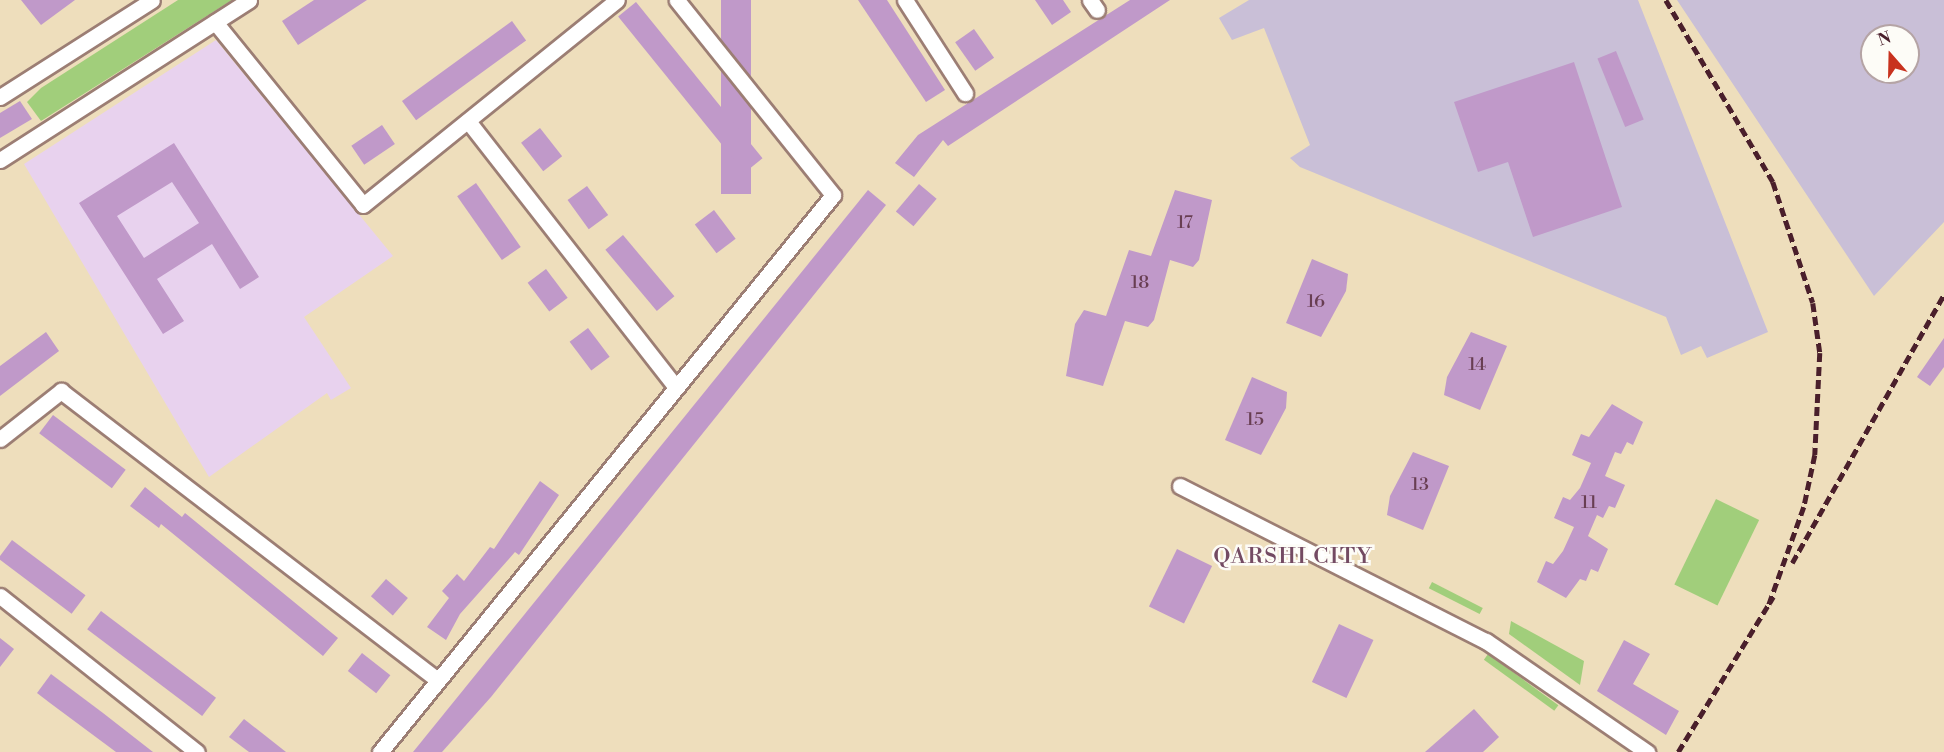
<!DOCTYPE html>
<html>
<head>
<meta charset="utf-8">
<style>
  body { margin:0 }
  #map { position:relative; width:1944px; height:752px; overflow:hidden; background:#eedebc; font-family:"Libre Bodoni",serif }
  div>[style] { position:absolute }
  .built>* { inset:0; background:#e8d2ee }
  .industrial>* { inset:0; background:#c9bfd7 }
  .green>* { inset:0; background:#a1ce7b; transform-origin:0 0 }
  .building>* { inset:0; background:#c099c9; transform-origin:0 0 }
  .roads { filter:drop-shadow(2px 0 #9c7e74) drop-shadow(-2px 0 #9c7e74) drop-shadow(0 2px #9c7e74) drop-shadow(0 -2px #9c7e74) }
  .minor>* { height:15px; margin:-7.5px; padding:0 7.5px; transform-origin:7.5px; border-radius:7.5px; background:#fff }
  .rail>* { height:4.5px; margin-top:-2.25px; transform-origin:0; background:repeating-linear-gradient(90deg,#4a1f2b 0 9px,transparent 0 13.5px) }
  span { translate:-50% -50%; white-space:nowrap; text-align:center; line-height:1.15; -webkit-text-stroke:5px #fdfcf7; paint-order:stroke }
  .number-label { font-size:18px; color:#683e52 }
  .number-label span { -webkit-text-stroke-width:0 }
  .neighbourhood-label { font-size:22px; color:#734a62; letter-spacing:1.5px }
  .north { position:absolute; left:1860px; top:24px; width:60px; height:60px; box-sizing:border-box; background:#fdfcf7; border:2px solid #b5a4a5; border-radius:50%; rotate:340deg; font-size:16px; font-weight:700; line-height:24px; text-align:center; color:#4a1f2b }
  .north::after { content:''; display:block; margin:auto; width:21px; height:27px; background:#c8321e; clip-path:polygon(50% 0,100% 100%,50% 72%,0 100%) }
</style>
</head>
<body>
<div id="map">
  <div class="built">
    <div style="clip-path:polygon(216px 40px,393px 256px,304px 317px,351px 388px,331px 400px,327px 393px,209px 477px,24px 164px)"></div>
  </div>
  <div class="industrial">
    <div style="clip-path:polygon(1249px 0,1638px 0,1768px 332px,1707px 358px,1701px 346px,1681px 355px,1666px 317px,1300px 167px,1290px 158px,1310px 145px,1264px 28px,1232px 40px,1219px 18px)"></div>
    <div style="clip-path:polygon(evenodd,1677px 0,1944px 0,1944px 222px,1874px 296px,1677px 0,1872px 36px,1908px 36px,1908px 72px,1872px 72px,1872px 36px)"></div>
  </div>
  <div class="green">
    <div style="clip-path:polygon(178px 0,232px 0,41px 121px,27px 102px,41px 88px)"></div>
    <div style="left:1716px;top:499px;width:48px;height:95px;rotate:26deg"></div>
    <div style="left:1432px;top:582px;width:57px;height:7px;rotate:27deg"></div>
    <div style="clip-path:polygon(1511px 621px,1584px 661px,1580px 685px,1509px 634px)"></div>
    <div style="left:1488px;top:654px;width:87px;height:7px;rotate:36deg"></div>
  </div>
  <div class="building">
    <div style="clip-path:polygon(21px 0,75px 0,41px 25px)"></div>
    <div style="clip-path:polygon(314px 0,367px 0,298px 45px,282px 21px)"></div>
    <div style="left:721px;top:0;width:30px;height:194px"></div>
    <div style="clip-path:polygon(858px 0,887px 0,945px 90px,926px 102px)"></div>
    <div style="clip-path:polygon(1035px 0,1063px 0,1071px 12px,1052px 25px)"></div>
    <div style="clip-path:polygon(1130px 0,1170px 0,948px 146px,943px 140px,914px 177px,895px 163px,918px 135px)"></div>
    <div style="left:636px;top:2px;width:201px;height:23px;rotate:51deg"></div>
    <div style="left:512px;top:21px;width:24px;height:136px;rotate:54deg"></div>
    <div style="left:974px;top:29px;width:35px;height:23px;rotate:55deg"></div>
    <div style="left:1616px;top:51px;width:74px;height:20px;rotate:68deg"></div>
    <div style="clip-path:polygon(1574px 62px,1622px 207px,1533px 237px,1508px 162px,1478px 172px,1454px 102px)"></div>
    <div style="clip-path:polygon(20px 101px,32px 119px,0 138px,0 113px)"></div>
    <div style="left:382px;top:125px;width:23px;height:37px;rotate:56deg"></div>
    <div style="left:540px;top:128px;width:36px;height:24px;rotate:52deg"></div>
    <div style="clip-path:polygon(evenodd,174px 143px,259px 277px,240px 289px,212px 244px,157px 279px,184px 321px,163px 334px,79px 203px,174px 143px,172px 182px,199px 223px,144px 258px,117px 216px,172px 182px)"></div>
    <div style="left:476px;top:183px;width:78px;height:23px;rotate:55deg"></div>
    <div style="left:919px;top:184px;width:23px;height:36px;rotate:40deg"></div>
    <div style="left:587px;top:186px;width:36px;height:24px;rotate:54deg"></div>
    <div style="clip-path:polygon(868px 190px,886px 205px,491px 697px,442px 752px,413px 752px)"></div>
    <div style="clip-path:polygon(1175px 190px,1212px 200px,1199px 260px,1193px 267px,1170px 260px,1154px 320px,1148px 327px,1125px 321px,1103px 386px,1066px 376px,1075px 324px,1084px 310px,1106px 316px,1129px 250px,1151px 256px)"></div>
    <div style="left:714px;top:210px;width:36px;height:24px;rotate:53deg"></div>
    <div style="left:623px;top:235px;width:80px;height:23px;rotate:50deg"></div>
    <div style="clip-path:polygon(1312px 259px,1348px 274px,1346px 291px,1321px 337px,1286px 323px)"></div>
    <div style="left:546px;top:269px;width:36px;height:23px;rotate:53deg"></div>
    <div style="left:588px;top:328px;width:36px;height:23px;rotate:53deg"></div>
    <div style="clip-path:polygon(46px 332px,59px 351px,0 396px,0 366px)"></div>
    <div style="clip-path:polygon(1471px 332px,1507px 346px,1480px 410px,1444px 395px,1447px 377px)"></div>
    <div style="clip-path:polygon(1944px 338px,1944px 367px,1930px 386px,1917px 377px)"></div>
    <div style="clip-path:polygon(1252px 377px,1287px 392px,1286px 408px,1261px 455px,1225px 440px)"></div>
    <div style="clip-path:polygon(1612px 404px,1643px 422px,1633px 445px,1627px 442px,1621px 454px,1615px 452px,1605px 476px,1625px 485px,1615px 508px,1609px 506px,1603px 518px,1597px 515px,1588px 536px,1608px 549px,1598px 572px,1591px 569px,1586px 581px,1580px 579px,1566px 598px,1537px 582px,1546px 561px,1553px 564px,1563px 551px,1574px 527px,1554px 518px,1563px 497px,1570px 500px,1580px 488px,1591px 463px,1572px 455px,1581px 434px,1589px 437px)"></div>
    <div style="left:53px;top:415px;width:91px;height:23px;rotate:37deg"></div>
    <div style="clip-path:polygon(1413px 452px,1449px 466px,1423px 530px,1387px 515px,1390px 496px)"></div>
    <div style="clip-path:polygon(540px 481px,559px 495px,519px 555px,515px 552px,460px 614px,446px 640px,427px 627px,449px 598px,442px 591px,457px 574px,464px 581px,490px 547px,494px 549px)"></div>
    <div style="clip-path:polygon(145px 487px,182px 517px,185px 513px,338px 638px,323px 656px,161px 524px,159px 528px,130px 506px)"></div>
    <div style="left:12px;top:540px;width:92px;height:23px;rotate:37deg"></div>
    <div style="left:1177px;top:549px;width:39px;height:64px;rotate:26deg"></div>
    <div style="left:386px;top:579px;width:29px;height:23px;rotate:41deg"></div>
    <div style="left:101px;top:611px;width:144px;height:23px;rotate:37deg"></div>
    <div style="left:1339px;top:624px;width:38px;height:64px;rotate:25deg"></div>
    <div style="clip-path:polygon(0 638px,14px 649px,0 667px)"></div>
    <div style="clip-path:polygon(1624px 640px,1650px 654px,1633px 684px,1679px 711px,1666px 735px,1597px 691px)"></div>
    <div style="left:362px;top:653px;width:36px;height:23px;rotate:38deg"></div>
    <div style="clip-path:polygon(51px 674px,103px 713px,153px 752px,116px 752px,50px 703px,37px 693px)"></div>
    <div style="clip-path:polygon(1474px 709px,1499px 737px,1483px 752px,1425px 752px)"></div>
    <div style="clip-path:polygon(244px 719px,286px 752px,249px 752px,229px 737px)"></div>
  </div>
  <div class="roads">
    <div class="minor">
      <div style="left:905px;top:0;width:111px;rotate:57.2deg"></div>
      <div style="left:1090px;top:0;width:12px;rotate:55deg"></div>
      <div style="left:215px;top:22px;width:235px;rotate:51deg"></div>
      <div style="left:363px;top:205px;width:326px;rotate:-38.9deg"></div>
      <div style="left:0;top:97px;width:180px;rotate:-32.5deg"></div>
      <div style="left:468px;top:121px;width:338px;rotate:52deg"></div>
      <div style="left:0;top:160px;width:296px;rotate:-32.7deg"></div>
      <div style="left:0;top:439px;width:78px;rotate:-38.2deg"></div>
      <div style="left:61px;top:391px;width:474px;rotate:37.5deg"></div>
      <div style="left:1180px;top:486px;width:343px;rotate:26.9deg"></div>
      <div style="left:1486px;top:641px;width:196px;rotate:34.6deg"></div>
      <div style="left:0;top:596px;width:251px;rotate:38.4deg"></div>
      <div style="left:380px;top:752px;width:718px;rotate:-50.88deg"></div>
      <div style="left:833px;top:195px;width:250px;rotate:-128.7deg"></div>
    </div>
  </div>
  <div class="rail">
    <div style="left:1666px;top:0;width:211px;rotate:59.5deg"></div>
    <div style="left:1773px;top:182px;width:127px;rotate:71.7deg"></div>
    <div style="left:1813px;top:303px;width:50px;rotate:82deg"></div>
    <div style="left:1820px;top:353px;width:102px;rotate:92.8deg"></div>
    <div style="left:1815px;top:455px;width:53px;rotate:101.9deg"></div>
    <div style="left:1804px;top:507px;width:104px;rotate:109.7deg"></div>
    <div style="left:1792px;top:563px;width:309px;rotate:-60.5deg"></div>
    <div style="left:1678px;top:752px;width:182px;rotate:-58.5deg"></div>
  </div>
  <div class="number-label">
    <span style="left:1185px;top:223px">17</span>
    <span style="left:1140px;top:283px">18</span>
    <span style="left:1316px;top:302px">16</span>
    <span style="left:1477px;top:365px">14</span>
    <span style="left:1255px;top:420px">15</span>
    <span style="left:1420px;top:485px">13</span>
    <span style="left:1589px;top:503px">11</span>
  </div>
  <div class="neighbourhood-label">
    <span style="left:1293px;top:557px">QARSHI CITY</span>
  </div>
  <div class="north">N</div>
</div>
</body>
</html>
